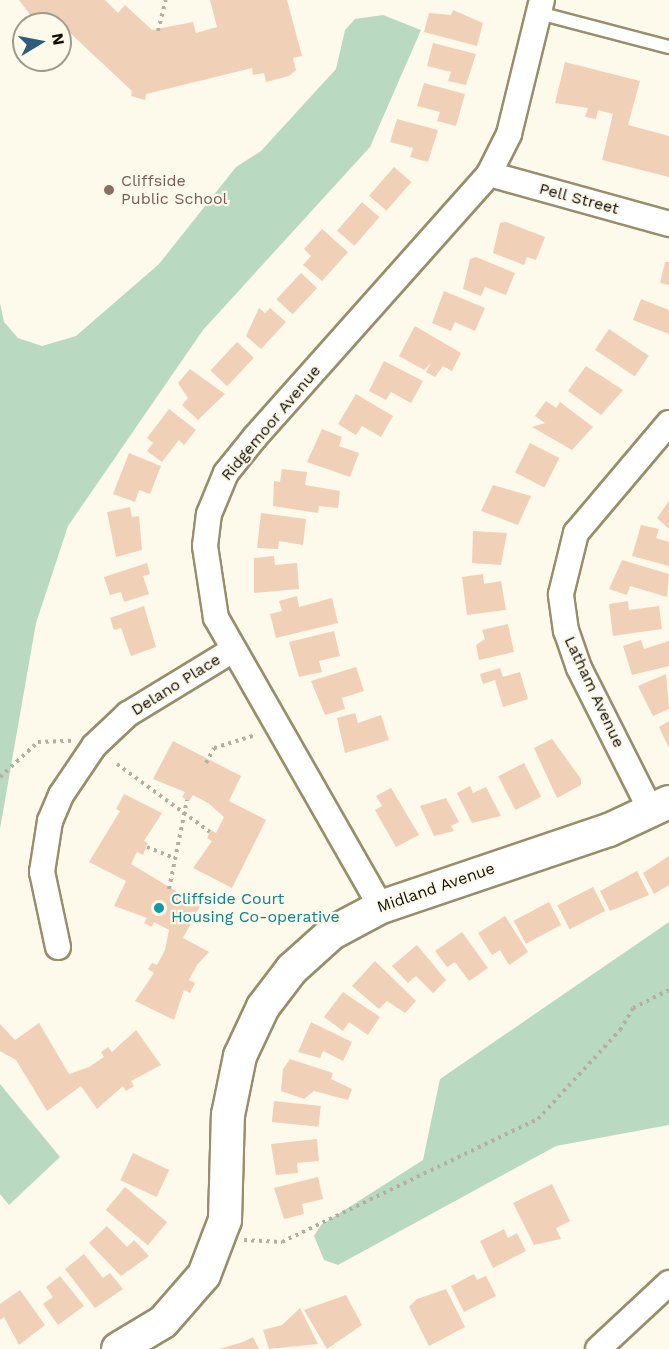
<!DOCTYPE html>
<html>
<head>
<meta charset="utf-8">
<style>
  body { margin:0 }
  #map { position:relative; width:669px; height:1349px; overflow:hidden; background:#fdf9eb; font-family:"Work Sans",sans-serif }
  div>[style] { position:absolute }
  .green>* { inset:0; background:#b9dac0 }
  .building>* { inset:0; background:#f1d0b8; transform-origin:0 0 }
  .path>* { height:4px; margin-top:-2px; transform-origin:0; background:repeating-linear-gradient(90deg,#b3afa3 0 3px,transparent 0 7.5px) }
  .roads { filter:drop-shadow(2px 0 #988e6c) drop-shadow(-2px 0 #988e6c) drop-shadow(0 2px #988e6c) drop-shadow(0 -2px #988e6c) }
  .service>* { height:12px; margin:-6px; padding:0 6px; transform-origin:6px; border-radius:6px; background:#fff }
  .minor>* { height:24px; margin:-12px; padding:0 12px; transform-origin:12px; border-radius:12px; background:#fff }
  .tertiary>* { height:32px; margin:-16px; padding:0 16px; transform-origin:16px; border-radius:16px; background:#fff }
  .dots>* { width:16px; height:16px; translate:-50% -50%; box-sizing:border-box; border:3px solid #fdf9eb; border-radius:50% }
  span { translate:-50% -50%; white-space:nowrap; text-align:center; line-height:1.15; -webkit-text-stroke:4.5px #fdf9eb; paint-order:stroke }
  .education-label { font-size:16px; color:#785e54 }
  .left { translate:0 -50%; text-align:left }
  .street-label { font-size:16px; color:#110d03 }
  .culture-label { font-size:16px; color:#0d838f }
  .north { position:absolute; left:12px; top:12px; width:60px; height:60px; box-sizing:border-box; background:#fdf9eb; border:2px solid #9f9b8e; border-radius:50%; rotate:80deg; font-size:16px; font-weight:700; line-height:24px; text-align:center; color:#110d03 }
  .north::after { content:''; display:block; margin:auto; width:21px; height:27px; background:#2d5d7b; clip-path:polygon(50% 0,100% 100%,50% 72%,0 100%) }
</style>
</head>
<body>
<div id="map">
  <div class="green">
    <div style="clip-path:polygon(383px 15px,421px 30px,370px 147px,203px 330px,68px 526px,36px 623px,0 829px,0 303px,4px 322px,18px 338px,42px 346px,76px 336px,159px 264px,236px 167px,261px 151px,336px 69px,345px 30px,355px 19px)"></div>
    <div style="clip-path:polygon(669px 922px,669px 1125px,556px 1146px,338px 1265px,324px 1260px,314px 1236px,321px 1225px,423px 1160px,440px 1079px)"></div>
    <div style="clip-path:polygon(0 1084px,60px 1157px,9px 1205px,0 1194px)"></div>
  </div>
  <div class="building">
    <div style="clip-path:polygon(19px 0,105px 0,118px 13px,125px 5px,152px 30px,193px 22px,196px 33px,217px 27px,210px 0,287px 0,302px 56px,293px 58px,296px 70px,289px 76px,266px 82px,264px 73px,253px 75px,252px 68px,146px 94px,145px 100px,131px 96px,132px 91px,53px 17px,48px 22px,40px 14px,34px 20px)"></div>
    <div style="clip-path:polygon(453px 10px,483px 23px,477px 46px,424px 32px,429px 13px,451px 15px)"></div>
    <div style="clip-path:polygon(433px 43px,476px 54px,466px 85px,448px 81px,451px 72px,427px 66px)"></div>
    <div style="clip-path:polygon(565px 62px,640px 81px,628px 125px,669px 136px,669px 177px,602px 160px,613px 114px,598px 110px,596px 119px,585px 117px,588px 108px,555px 103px)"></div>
    <div style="clip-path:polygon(424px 83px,465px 94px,456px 126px,437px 121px,440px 112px,417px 106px)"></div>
    <div style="clip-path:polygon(397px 119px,438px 130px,428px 162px,410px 157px,413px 148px,390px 142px)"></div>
    <div style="left:394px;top:167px;width:23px;height:38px;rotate:41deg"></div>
    <div style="left:362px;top:202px;width:23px;height:38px;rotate:41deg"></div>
    <div style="clip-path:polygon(506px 222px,545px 237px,536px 260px,527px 257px,524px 265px,493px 253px,500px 223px)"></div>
    <div style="clip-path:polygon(322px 229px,348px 252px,322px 281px,303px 265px,311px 256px,304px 249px)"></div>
    <div style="clip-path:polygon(476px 257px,515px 273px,506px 295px,485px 287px,481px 296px,463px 289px,470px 259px)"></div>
    <div style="clip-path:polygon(665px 262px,669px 262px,669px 285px,660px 283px)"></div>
    <div style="left:301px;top:273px;width:22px;height:36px;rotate:43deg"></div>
    <div style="clip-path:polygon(444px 291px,485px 308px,475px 331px,455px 322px,451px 331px,432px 323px)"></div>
    <div style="clip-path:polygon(641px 299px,669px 310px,669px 334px,633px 320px)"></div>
    <div style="clip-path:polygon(259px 308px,265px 313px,270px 308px,286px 322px,261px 349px,246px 336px)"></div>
    <div style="clip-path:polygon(415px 326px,461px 353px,452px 371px,443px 366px,435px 377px,426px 372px,431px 363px,424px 370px,399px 356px)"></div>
    <div style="left:609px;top:329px;width:48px;height:25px;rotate:34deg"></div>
    <div style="left:237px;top:342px;width:23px;height:39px;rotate:43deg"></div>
    <div style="clip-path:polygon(384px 361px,423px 381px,411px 403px,391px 392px,386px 400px,369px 391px)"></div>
    <div style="clip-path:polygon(586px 366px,623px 390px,601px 415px,568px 391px)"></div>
    <div style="clip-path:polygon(190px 369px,225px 394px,198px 420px,182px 405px,188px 398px,178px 383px)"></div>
    <div style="clip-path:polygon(356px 394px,393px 416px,381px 437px,362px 426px,356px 435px,338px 424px)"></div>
    <div style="clip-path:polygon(546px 401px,556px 408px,560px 402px,593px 427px,572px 450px,532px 427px,545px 423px,535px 416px)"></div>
    <div style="clip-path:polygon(169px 409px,196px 430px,184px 445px,179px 440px,162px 462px,147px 451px,153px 443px,147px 438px)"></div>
    <div style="clip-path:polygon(322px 429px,342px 437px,339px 446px,359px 453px,350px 477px,307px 462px)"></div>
    <div style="left:530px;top:443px;width:33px;height:33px;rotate:27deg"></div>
    <div style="clip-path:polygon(129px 453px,161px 466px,150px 494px,139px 490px,135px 502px,113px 494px)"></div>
    <div style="clip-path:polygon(282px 469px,307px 472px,305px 485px,340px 491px,338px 508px,319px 506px,318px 513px,273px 506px,274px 481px,280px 482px)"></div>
    <div style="clip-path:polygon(493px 485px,531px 496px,518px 525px,481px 511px)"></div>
    <div style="clip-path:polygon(669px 501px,669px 529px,657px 518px)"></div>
    <div style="clip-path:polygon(130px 507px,132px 517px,139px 516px,142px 550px,116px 557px,107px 512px)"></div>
    <div style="clip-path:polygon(261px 513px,306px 519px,303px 545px,279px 541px,278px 549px,257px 548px)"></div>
    <div style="clip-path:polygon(641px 525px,659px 529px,656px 538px,669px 542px,669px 566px,632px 556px)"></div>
    <div style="clip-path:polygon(473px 531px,507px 533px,501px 565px,472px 563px)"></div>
    <div style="clip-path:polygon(274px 556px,275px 565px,297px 563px,299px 589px,254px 593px,254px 558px)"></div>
    <div style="clip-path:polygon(622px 560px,669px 574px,667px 597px,630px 586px,627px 595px,609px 589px)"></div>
    <div style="clip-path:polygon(147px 563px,150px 574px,143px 576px,149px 594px,124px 602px,121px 592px,110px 595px,104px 577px)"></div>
    <div style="clip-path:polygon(483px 574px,484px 584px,501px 581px,506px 610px,467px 615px,462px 577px)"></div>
    <div style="clip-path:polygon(297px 596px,299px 607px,332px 598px,338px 623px,276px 638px,270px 614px,282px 611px,279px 601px)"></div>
    <div style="clip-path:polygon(628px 601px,629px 610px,659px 606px,662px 629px,613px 636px,609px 604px)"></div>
    <div style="clip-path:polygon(144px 606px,156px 647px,131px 656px,121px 628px,114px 630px,110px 618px)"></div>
    <div style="clip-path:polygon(508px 624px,514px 652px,479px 660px,476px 645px,485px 639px,482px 630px)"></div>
    <div style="clip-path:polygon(334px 631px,340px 656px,319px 661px,322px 672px,299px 677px,289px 642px)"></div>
    <div style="clip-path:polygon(641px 640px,644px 649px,669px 641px,669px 666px,632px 675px,623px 646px)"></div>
    <div style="clip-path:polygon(356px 667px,364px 691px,342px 698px,345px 709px,325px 715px,311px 681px)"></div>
    <div style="clip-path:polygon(500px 668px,503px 677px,520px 672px,528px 699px,503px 707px,495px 680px,483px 684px,480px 674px)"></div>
    <div style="clip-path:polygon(666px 674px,669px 709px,653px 716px,638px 686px)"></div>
    <div style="clip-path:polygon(355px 713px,358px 723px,381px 715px,389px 740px,345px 753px,337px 718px)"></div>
    <div style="clip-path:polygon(669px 721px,669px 748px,659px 727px)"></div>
    <div style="clip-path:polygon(552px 739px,581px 779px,581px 785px,557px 798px,534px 748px)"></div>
    <div style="clip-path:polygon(173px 741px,241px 776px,229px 801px,266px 820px,232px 888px,193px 868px,212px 841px,207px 838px,211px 830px,216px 833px,224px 817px,208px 803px,193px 795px,189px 801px,182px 797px,185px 792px,153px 779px)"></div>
    <div style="left:524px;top:763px;width:38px;height:29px;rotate:63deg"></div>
    <div style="clip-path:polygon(470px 786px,473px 793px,486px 787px,501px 816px,472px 823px,457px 793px)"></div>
    <div style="clip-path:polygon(391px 788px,419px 835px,396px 847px,375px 810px,382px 806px,376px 796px)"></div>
    <div style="clip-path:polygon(124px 794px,162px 813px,144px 841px,148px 843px,143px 855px,137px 852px,131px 864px,186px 897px,188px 893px,203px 901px,183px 938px,209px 952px,197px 965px,189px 980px,195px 983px,190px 993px,184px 990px,174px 1020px,135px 1001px,154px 973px,148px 969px,152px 963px,157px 965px,165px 950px,169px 930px,154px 922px,152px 927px,144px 923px,147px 918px,114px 906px,126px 881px,89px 862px,120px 811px,116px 809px)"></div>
    <div style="clip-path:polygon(446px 798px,459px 822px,451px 826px,454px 831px,434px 836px,420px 806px)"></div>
    <div style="clip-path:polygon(669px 856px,669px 885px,654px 894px,643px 873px)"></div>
    <div style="clip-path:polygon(637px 871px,649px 895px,610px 911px,600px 891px)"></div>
    <div style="left:593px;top:887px;width:27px;height:40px;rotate:63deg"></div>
    <div style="left:549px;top:902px;width:26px;height:40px;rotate:62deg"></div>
    <div style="clip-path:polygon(505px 916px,528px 952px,509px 965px,500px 950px,492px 955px,478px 933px)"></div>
    <div style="clip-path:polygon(462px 932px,488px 968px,469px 981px,455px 962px,447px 967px,435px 951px)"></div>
    <div style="clip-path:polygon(417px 945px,446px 980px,433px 993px,416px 976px,408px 983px,392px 966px)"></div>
    <div style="clip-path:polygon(375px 961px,416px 1001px,405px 1013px,387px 1001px,379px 1009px,352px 986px)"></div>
    <div style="clip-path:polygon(343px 992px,380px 1017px,368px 1035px,349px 1022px,343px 1031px,324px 1017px)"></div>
    <div style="clip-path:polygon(311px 1022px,352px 1042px,343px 1061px,323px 1051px,320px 1058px,298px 1052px)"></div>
    <div style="clip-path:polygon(39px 1023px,69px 1074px,89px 1067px,104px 1057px,101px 1052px,108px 1047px,112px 1052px,136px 1030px,161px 1065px,131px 1081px,134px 1086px,126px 1091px,123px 1086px,97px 1109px,81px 1086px,47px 1111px,16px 1060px,0 1051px,0 1024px,15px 1040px)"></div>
    <div style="clip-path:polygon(290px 1059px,333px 1073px,331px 1079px,352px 1089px,348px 1100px,314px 1091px,304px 1099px,281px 1091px,283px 1069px)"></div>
    <div style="left:274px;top:1101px;width:47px;height:21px;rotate:6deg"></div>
    <div style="clip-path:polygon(317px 1139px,319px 1161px,297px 1163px,298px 1173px,276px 1175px,271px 1144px)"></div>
    <div style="left:133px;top:1153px;width:40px;height:30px;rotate:25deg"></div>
    <div style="clip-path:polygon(318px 1177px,323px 1199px,302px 1204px,304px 1214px,284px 1219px,274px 1188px)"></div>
    <div style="clip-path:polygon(552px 1184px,570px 1221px,556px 1228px,561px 1239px,534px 1245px,513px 1203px)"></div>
    <div style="left:125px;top:1187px;width:55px;height:30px;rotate:40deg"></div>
    <div style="clip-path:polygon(107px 1226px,127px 1247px,134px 1240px,149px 1256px,121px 1276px,89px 1243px)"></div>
    <div style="clip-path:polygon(504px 1229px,508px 1238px,517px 1233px,526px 1251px,493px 1268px,480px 1241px)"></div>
    <div style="clip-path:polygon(84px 1254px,103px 1278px,110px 1273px,123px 1289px,95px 1308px,65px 1269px)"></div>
    <div style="clip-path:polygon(474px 1274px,477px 1280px,486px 1276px,496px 1296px,464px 1312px,451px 1286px)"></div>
    <div style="clip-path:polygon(60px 1276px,84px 1306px,58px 1325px,43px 1304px,53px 1297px,46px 1287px)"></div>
    <div style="clip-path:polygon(446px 1289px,465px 1327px,429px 1346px,409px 1307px,417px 1299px)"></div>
    <div style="clip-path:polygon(20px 1290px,45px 1325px,19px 1345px,4px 1317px,0 1320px,0 1304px)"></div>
    <div style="clip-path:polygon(346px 1295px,362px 1325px,327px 1349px,304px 1310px)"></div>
    <div style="clip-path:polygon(300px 1308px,318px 1344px,269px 1349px,263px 1330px,282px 1325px)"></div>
    <div style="clip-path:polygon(253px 1337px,259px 1349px,219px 1349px,243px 1342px)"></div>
  </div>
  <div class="path">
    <div style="left:158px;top:31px;width:32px;rotate:-76deg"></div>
    <div style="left:206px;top:763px;width:17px;rotate:-62deg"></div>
    <div style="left:214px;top:748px;width:44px;rotate:-17.2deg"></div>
    <div style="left:117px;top:764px;width:115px;rotate:36.2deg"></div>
    <div style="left:0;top:777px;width:52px;rotate:-42.6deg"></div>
    <div style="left:38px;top:742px;width:34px;rotate:-2deg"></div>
    <div style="left:147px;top:847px;width:29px;rotate:22deg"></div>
    <div style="left:169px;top:889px;width:91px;rotate:-78.6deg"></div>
    <div style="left:244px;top:1240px;width:38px;rotate:3deg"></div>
    <div style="left:282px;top:1242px;width:284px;rotate:-25.7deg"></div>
    <div style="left:538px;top:1119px;width:121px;rotate:-47.3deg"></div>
    <div style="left:620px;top:1030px;width:26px;rotate:-59deg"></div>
    <div style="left:633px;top:1008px;width:40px;rotate:-26.6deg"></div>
  </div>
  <div class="roads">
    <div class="service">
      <div style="left:539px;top:13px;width:134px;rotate:14.7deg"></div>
    </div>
    <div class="minor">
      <div style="left:489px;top:174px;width:187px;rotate:15.5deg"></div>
      <div style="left:651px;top:811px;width:160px;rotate:-116.7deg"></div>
      <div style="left:579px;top:668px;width:39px;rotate:-109deg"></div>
      <div style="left:566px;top:631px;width:37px;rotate:-98deg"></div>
      <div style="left:561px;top:594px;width:63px;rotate:-76.2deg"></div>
      <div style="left:576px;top:533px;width:144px;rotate:-49.8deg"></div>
      <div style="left:381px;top:907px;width:333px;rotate:-119.7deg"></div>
      <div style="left:216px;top:618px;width:73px;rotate:-98.7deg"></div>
      <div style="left:205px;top:546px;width:32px;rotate:-83deg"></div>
      <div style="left:209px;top:514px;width:44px;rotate:-67.5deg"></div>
      <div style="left:226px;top:473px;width:46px;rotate:-51.1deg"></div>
      <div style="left:255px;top:437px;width:352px;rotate:-48.3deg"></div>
      <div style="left:489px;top:174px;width:45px;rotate:-63.4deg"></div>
      <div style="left:509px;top:134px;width:138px;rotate:-76.2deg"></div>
      <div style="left:58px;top:947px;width:77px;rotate:-102deg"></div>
      <div style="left:42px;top:872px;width:52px;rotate:-81.1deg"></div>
      <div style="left:50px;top:821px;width:28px;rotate:-67deg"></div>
      <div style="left:61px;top:795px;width:59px;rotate:-56deg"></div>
      <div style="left:94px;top:746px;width:47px;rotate:-43.3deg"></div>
      <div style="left:128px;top:714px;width:123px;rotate:-31.4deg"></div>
      <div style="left:598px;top:1349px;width:97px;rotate:-42.9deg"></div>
    </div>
    <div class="tertiary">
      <div style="left:118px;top:1349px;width:52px;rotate:-31deg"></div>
      <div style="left:163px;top:1322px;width:62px;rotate:-48.9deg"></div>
      <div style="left:204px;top:1275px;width:59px;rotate:-69.1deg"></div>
      <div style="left:225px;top:1220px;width:105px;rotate:-88.4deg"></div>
      <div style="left:228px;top:1115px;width:60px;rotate:-78.5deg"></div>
      <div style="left:240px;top:1056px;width:54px;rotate:-64.9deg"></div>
      <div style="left:263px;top:1007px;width:48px;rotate:-52.7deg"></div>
      <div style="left:292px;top:969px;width:54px;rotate:-42deg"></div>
      <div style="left:332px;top:933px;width:55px;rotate:-28deg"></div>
      <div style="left:381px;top:907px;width:241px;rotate:-18.7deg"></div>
      <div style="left:609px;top:830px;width:66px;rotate:-25deg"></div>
    </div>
  </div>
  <div class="dots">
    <div style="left:109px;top:190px;background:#8d6e63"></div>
    <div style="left:159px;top:908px;background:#0f9aa8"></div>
  </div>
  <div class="education-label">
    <span class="left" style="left:121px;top:190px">Cliffside<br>Public School</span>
  </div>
  <div class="street-label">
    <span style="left:579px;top:199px;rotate:15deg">Pell Street</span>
    <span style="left:271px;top:423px;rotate:-50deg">Ridgemoor Avenue</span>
    <span style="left:176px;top:685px;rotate:-32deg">Delano Place</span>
    <span style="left:594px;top:692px;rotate:65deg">Latham Avenue</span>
    <span style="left:436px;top:888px;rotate:-19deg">Midland Avenue</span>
  </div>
  <div class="culture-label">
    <span class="left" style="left:171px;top:908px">Cliffside Court<br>Housing Co-operative</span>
  </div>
  <div class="north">N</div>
</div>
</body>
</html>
